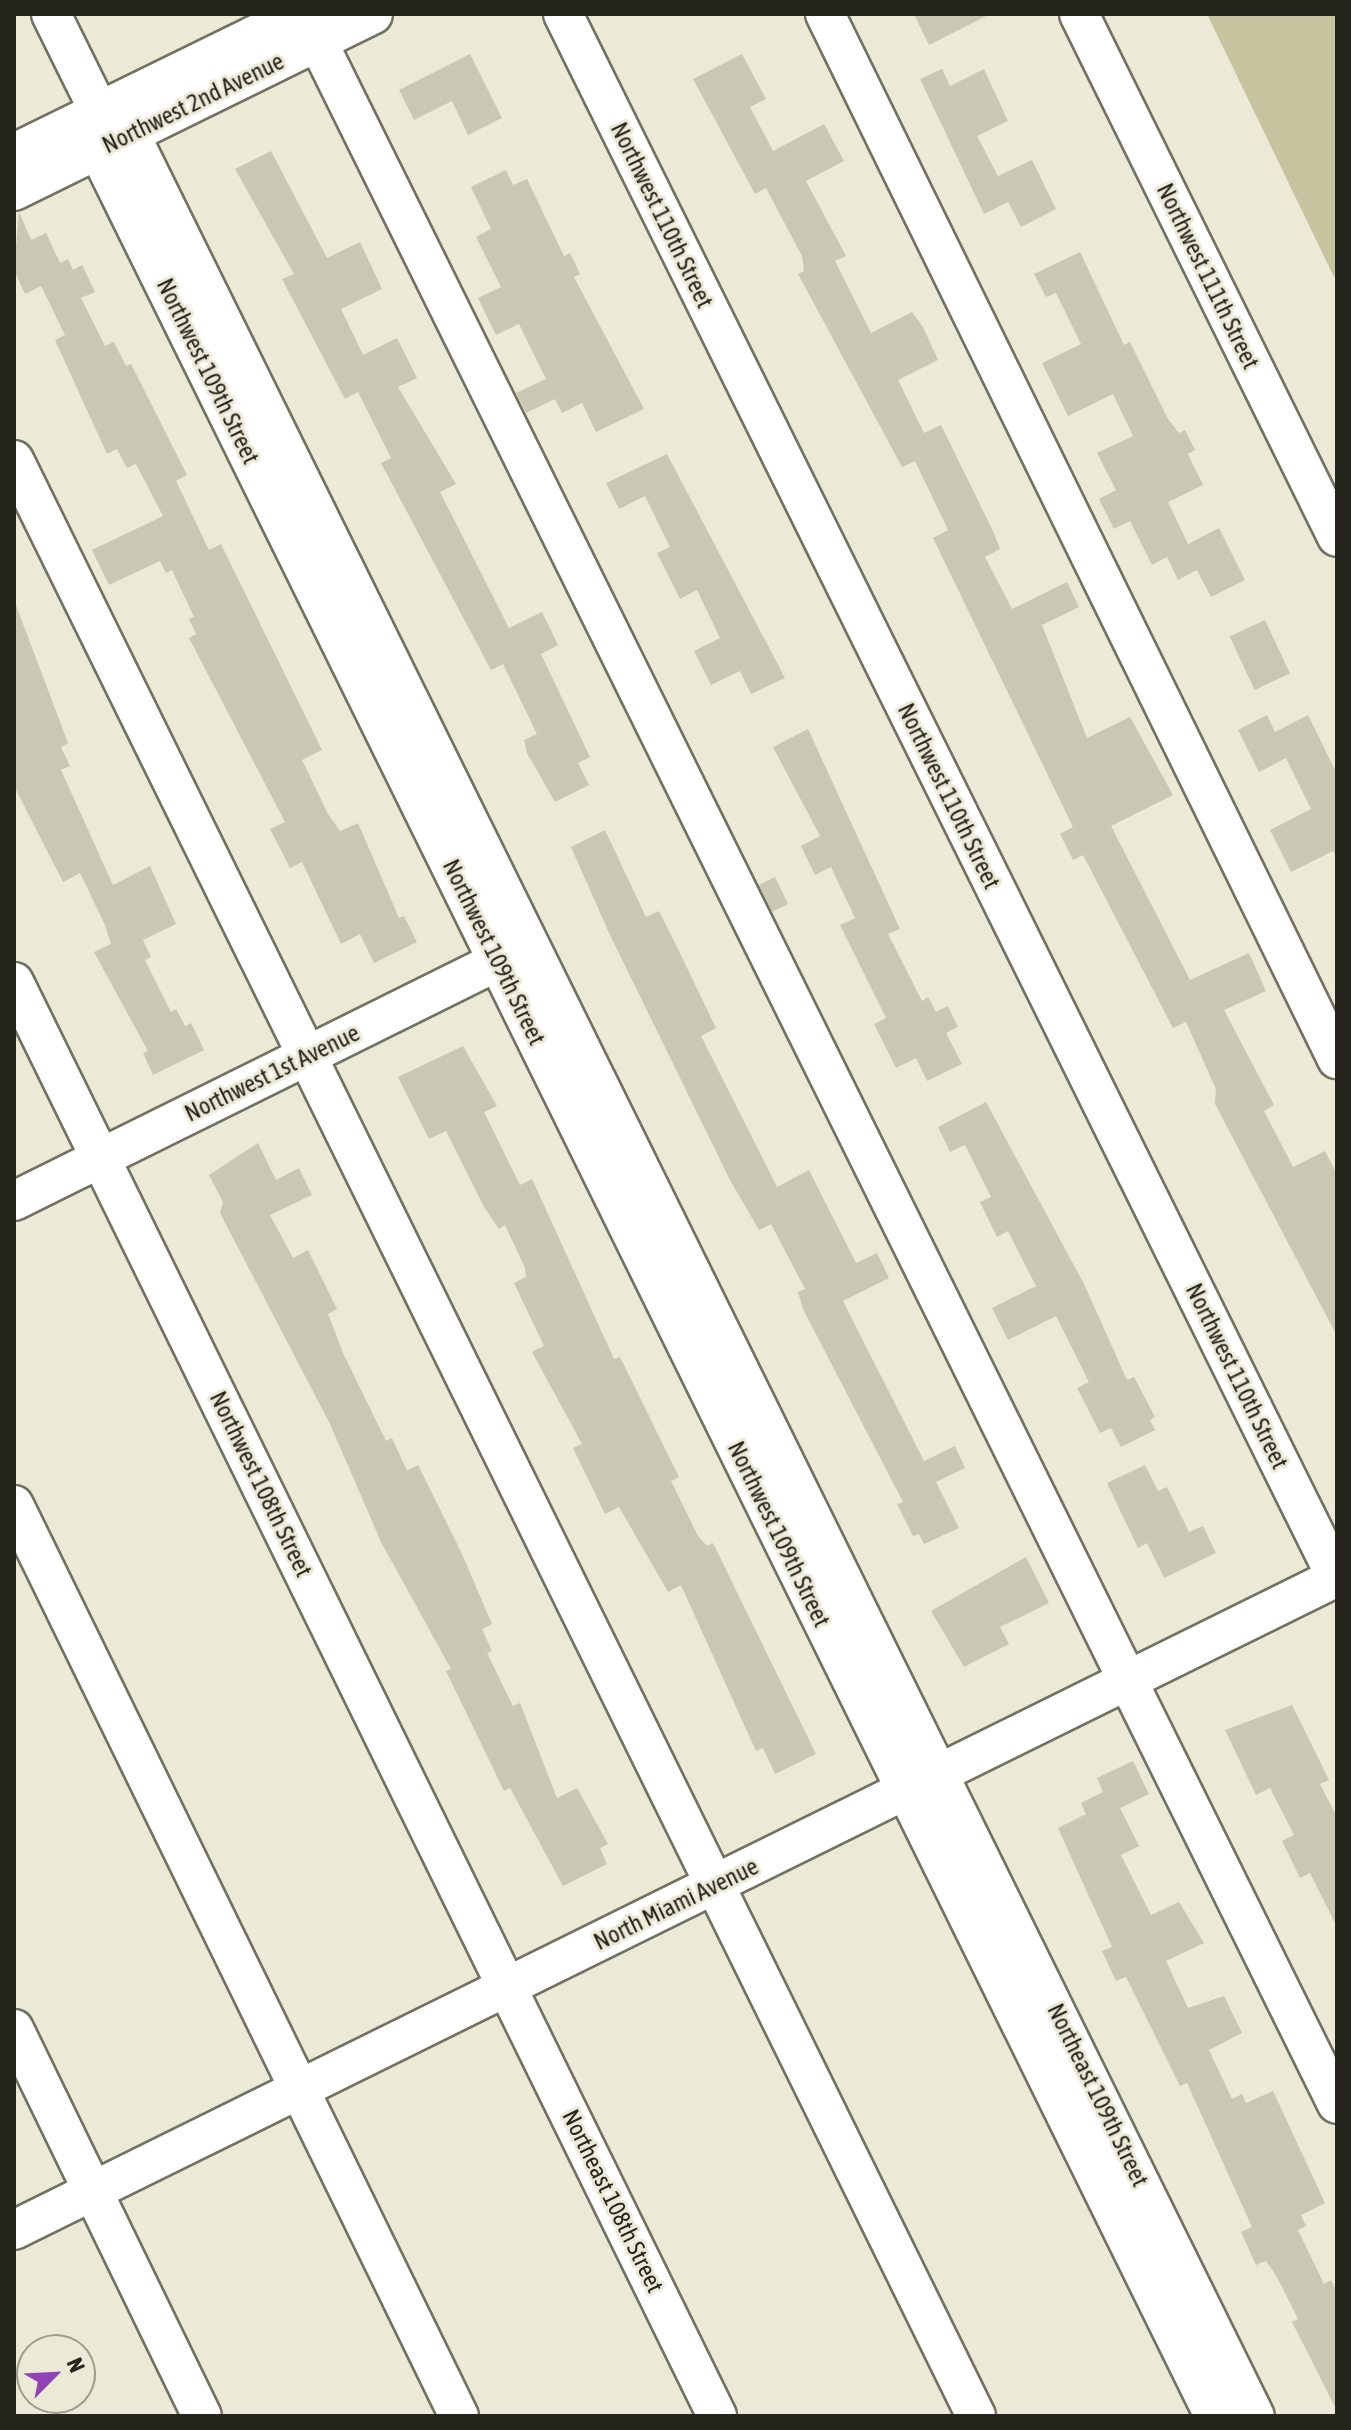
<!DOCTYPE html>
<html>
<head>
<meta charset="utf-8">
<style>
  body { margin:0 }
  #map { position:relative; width:1351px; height:2430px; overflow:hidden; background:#ebead6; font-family:"Asap Condensed",sans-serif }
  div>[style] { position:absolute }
  .green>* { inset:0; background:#c6c49f }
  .building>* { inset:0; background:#c9c8b5; transform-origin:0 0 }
  .roads { filter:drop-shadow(2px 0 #737261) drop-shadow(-2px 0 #737261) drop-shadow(0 2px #737261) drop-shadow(0 -2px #737261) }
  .minor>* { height:38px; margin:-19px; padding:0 19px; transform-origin:19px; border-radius:19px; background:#fff }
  span { translate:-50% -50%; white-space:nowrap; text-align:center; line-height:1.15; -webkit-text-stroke:6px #ebead6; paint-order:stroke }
  .street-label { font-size:24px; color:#25241d }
  .frame { position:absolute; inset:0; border:16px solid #25241d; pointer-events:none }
  .north { position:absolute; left:16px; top:2334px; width:80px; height:80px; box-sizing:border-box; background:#ebead6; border:2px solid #9c9b8c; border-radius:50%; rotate:66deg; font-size:22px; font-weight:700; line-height:32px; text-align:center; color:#25241d }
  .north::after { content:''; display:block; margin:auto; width:28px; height:36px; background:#9344b4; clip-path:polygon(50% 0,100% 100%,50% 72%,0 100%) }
</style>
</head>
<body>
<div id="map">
  <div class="green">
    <div style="clip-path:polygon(1207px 14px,1337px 14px,1337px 275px,1334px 277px)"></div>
  </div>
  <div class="building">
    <div style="clip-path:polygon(914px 14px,990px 14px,929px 45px)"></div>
    <div style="clip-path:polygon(470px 54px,502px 118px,468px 135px,452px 101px,414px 120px,399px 90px)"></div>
    <div style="clip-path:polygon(742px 54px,766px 99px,750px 107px,773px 151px,824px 124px,844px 161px,806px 181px,846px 256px,835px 261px,871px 333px,912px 312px,923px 327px,938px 360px,898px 380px,924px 433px,941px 425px,993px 531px,1000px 549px,985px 557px,1012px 609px,1067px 582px,1079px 607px,1042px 625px,1087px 738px,1130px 717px,1173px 795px,1111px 826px,1190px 980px,1249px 953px,1266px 991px,1224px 1010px,1274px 1105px,1264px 1111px,1293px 1167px,1325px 1151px,1337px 1174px,1337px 1336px,1215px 1104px,1216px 1089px,1186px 1022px,1173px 1028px,1083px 855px,1073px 860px,1060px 834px,1073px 827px,933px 538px,948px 530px,915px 461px,902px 467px,798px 274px,804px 271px,802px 256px,766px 188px,755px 194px,693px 79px)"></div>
    <div style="clip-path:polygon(942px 69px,950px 86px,984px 69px,1008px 121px,977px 136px,998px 176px,1032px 160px,1056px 209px,1021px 227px,1008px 202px,984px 214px,920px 79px)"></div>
    <div style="clip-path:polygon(271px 151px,327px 258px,360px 242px,382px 289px,341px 309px,363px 355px,397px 338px,417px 378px,398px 387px,456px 484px,440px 492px,509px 628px,542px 612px,558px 645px,541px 654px,590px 757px,578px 763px,589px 785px,555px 802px,527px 753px,524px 740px,537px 734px,503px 664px,491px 670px,381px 463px,391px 458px,358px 392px,345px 399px,282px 279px,294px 274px,235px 169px)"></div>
    <div style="clip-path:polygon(506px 170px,513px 185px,527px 179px,564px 256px,570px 253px,580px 274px,574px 277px,644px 409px,596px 432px,582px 403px,562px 413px,555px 399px,526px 413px,516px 393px,546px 379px,519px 324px,496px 335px,478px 298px,501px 287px,476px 237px,491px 229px,471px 187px)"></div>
    <div style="clip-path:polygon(19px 212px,31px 240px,46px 233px,60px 263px,68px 259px,73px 270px,82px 265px,95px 292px,81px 298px,105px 346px,114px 342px,126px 366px,131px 364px,187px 475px,176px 481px,209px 550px,221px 544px,322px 750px,302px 760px,328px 814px,340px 831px,358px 823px,399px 918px,404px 916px,417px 942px,374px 963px,360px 934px,341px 944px,302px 862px,290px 868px,270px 829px,285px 822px,189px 638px,196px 634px,189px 619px,194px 617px,172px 570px,166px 573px,160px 561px,109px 585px,92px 550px,163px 516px,136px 464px,127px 468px,117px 449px,107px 454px,55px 340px,65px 335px,41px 286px,25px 294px,14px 270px)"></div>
    <div style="clip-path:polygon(1080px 252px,1124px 345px,1130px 342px,1168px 419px,1179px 433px,1185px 430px,1195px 450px,1188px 454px,1203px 485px,1168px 502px,1188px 544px,1219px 528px,1245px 580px,1211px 597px,1197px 570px,1178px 580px,1167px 557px,1152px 565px,1130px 521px,1114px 529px,1099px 499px,1116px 490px,1097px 453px,1133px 436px,1113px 394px,1068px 416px,1042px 363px,1081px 344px,1056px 293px,1046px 297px,1034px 274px)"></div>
    <div style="clip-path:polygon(667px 454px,785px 678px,751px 694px,740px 671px,711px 685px,694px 651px,720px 638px,697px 590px,680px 599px,657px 553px,670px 547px,645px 496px,619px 509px,606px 483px)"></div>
    <div style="clip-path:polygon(14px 600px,68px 743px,61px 747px,70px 766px,61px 770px,113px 885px,150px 866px,176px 924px,143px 940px,151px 957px,145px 960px,171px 1012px,176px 1009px,185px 1026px,191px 1023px,204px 1050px,153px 1075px,143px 1053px,148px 1051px,94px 952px,111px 944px,105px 925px,80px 873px,63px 882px,14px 786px)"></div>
    <div style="left:1265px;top:620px;width:59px;height:39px;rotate:65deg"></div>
    <div style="clip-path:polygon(1267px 715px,1275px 732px,1308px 715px,1337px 774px,1337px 859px,1333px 851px,1291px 872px,1270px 830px,1311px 809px,1286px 758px,1259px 772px,1238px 730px)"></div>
    <div style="clip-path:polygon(808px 729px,900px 929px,888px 934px,922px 1001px,928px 997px,936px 1012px,948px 1006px,958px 1027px,946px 1033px,962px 1064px,927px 1081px,916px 1058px,896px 1068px,874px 1024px,886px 1018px,840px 925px,855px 918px,831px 867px,815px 875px,801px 846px,820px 836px,773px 747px)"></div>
    <div style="clip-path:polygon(605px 830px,646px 917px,659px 911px,675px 943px,716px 1028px,701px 1036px,777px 1187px,809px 1170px,856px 1263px,877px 1253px,889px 1278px,843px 1301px,924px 1461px,955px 1446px,965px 1468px,936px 1482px,959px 1528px,924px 1544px,919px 1534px,913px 1536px,897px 1504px,903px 1502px,803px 1309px,798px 1292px,805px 1289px,771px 1224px,759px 1230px,730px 1180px,610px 935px,571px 847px)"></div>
    <div style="left:775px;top:877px;width:30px;height:18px;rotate:64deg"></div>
    <div style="clip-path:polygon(463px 1046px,497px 1106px,484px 1112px,520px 1185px,532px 1179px,614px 1359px,620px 1357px,679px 1477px,671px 1481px,698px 1536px,707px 1546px,713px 1543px,816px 1754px,775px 1774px,763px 1748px,756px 1751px,681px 1585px,668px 1592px,619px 1507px,605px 1514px,573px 1448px,582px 1444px,532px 1352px,544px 1346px,514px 1283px,526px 1277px,525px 1268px,505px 1225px,499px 1229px,484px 1207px,446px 1131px,429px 1139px,398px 1077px)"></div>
    <div style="clip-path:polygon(986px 1102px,1084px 1284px,1127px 1380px,1134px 1377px,1155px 1417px,1150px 1420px,1155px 1430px,1121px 1447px,1111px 1428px,1100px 1433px,1077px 1388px,1089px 1382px,1056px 1316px,1008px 1340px,992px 1308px,1036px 1286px,1008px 1231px,997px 1237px,980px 1202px,991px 1197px,965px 1145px,950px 1152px,938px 1127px)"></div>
    <div style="clip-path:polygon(258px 1143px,276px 1180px,299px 1168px,312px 1195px,270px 1215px,293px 1258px,308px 1250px,337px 1309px,328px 1314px,344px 1355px,386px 1441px,392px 1438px,407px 1471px,418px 1465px,462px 1554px,492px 1624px,482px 1629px,492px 1651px,487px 1653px,513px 1706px,520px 1703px,557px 1798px,577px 1788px,608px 1844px,600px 1848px,607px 1864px,563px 1886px,510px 1788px,504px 1791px,446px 1671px,451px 1669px,381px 1542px,330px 1424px,220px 1213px,223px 1202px,209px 1175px)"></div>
    <div style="clip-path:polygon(1145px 1465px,1158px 1491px,1167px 1487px,1189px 1532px,1203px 1526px,1216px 1553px,1164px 1578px,1147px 1543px,1138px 1548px,1107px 1483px)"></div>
    <div style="clip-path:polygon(1026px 1557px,1049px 1603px,1000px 1627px,1009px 1644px,964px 1667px,931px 1611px)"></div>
    <div style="clip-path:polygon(1292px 1705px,1329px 1780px,1320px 1784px,1337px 1817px,1337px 1927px,1310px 1873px,1300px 1878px,1282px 1841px,1294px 1835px,1270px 1788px,1256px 1795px,1225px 1730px)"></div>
    <div style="clip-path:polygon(1133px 1761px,1149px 1794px,1120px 1808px,1139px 1846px,1121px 1855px,1151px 1915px,1179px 1902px,1204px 1943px,1166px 1961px,1188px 2008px,1224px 1996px,1242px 2033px,1209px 2050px,1232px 2099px,1242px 2094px,1246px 2103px,1273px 2091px,1325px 2203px,1301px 2215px,1306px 2226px,1298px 2230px,1324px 2284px,1331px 2280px,1337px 2293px,1337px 2411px,1292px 2322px,1298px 2319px,1277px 2277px,1266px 2261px,1256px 2265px,1241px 2232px,1252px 2227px,1187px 2083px,1180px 2086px,1126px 1977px,1116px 1981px,1102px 1951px,1112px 1947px,1058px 1828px,1086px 1814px,1081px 1803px,1103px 1792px,1097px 1778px)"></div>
  </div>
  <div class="roads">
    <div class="minor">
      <div style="left:51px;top:14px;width:108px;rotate:63.7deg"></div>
      <div style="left:99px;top:111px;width:39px;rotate:37deg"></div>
      <div style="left:130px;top:134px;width:2544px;rotate:63.76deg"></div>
      <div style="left:304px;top:14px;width:2331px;rotate:63.7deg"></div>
      <div style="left:563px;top:14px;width:1746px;rotate:63.68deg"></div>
      <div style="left:825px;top:14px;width:1164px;rotate:63.9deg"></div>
      <div style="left:1079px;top:14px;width:583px;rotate:63.74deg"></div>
      <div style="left:99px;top:111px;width:39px;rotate:91deg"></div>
      <div style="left:98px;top:150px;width:2526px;rotate:63.78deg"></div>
      <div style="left:14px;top:153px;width:316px;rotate:-26.1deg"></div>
      <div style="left:14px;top:191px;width:400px;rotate:-26.2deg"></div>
      <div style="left:14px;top:460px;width:2180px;rotate:63.81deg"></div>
      <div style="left:14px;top:982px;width:1597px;rotate:63.88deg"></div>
      <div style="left:14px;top:1201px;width:565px;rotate:-26.38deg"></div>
      <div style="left:14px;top:1505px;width:1014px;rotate:63.97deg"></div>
      <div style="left:14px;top:2029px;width:430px;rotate:64.1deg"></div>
      <div style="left:14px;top:2230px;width:1475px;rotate:-26.27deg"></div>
    </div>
  </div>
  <div class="street-label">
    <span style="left:193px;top:103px;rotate:-26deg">Northwest 2nd Avenue</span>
    <span style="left:662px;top:215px;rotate:64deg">Northwest 110th Street</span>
    <span style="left:1208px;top:276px;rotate:64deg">Northwest 111th Street</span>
    <span style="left:208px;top:371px;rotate:64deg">Northwest 109th Street</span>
    <span style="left:949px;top:796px;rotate:64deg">Northwest 110th Street</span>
    <span style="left:494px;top:952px;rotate:64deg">Northwest 109th Street</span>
    <span style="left:272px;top:1073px;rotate:-26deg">Northwest 1st Avenue</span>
    <span style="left:1237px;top:1376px;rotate:64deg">Northwest 110th Street</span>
    <span style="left:261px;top:1484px;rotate:64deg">Northwest 108th Street</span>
    <span style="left:779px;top:1534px;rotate:64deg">Northwest 109th Street</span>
    <span style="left:676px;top:1904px;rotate:-26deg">North Miami Avenue</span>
    <span style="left:1098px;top:2095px;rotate:64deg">Northeast 109th Street</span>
    <span style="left:613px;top:2201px;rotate:64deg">Northeast 108th Street</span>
  </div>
  <div class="frame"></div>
  <div class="north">N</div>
</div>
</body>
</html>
